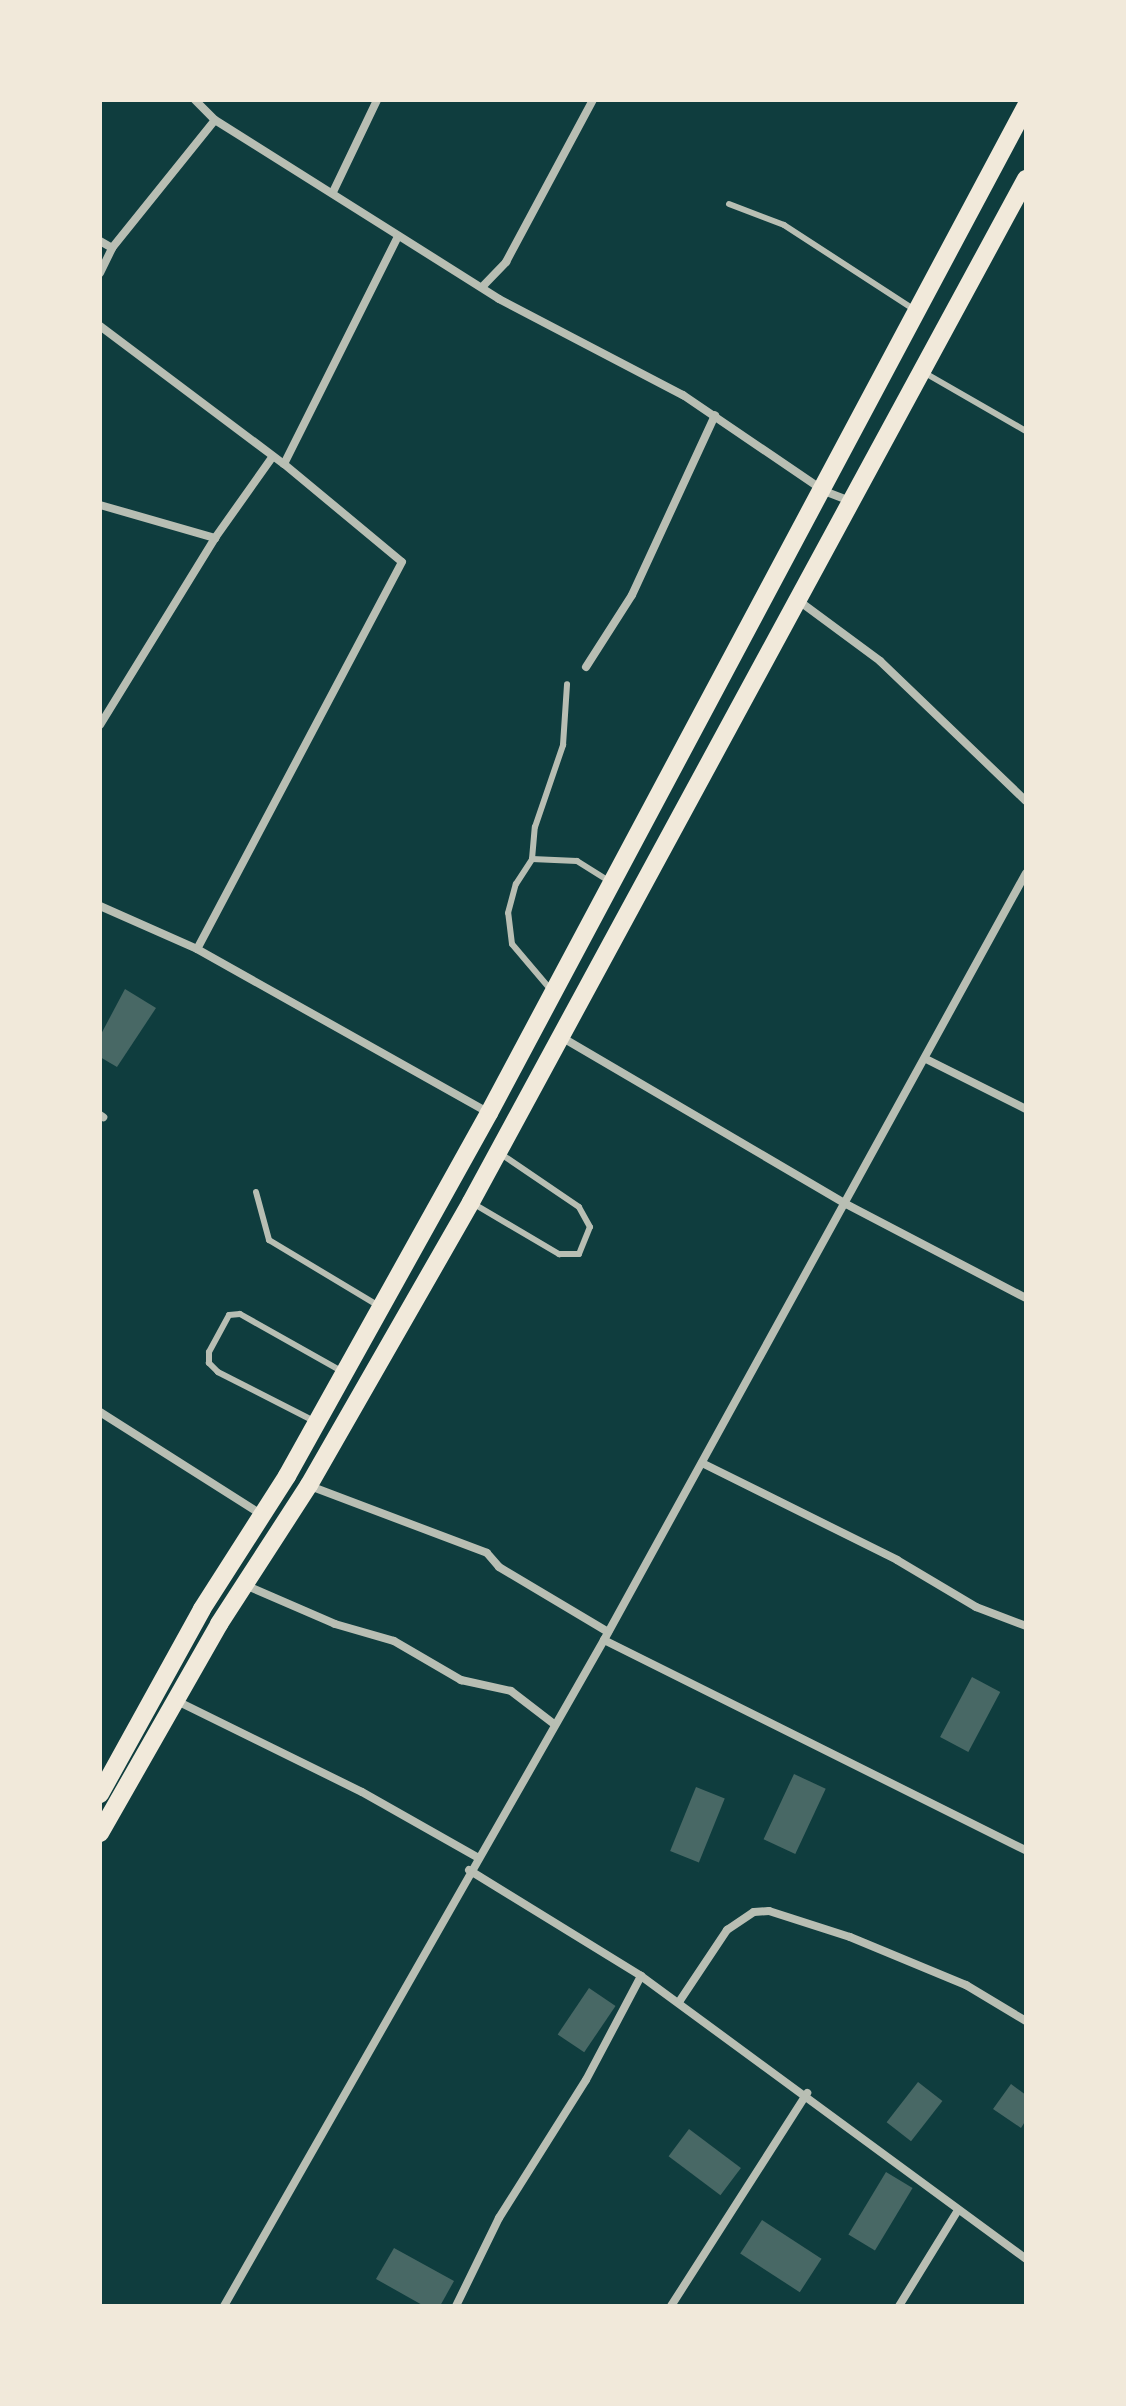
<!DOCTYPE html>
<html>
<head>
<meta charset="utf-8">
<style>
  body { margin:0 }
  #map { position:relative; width:1126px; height:2406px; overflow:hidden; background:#0f3d3e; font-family:"Fira Sans",sans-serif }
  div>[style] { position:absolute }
  .building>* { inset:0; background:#486865; transform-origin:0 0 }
  .service>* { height:6px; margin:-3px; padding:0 3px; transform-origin:3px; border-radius:3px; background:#b8beb3 }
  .minor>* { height:8px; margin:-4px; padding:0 4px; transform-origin:4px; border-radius:4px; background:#b8beb3 }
  .trunk>* { height:18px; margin:-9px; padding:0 9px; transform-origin:9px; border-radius:9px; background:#f1e9da }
  span { translate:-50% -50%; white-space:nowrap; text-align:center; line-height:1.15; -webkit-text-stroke:8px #f1e9da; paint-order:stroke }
  .frame { position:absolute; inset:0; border:102px solid #f1e9da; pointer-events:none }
</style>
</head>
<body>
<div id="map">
  <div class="building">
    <div style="clip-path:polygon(125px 989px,156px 1008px,117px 1067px,100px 1057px,100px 1036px)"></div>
    <div style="left:972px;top:1677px;width:32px;height:68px;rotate:28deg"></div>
    <div style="left:794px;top:1774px;width:35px;height:72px;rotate:25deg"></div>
    <div style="left:696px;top:1787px;width:31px;height:69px;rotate:22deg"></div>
    <div style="left:589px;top:1988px;width:32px;height:56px;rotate:34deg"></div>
    <div style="left:918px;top:2082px;width:31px;height:51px;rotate:38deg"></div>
    <div style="clip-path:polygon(1011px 2084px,1026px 2095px,1026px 2120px,1021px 2128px,993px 2109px)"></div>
    <div style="left:689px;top:2129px;width:65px;height:34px;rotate:37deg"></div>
    <div style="left:886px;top:2172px;width:31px;height:73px;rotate:31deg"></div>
    <div style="left:762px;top:2220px;width:71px;height:40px;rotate:33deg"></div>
    <div style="clip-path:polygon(394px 2248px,454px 2281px,440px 2306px,424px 2306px,376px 2279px)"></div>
  </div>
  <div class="service">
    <div style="left:729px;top:204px;width:59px;rotate:20.9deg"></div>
    <div style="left:784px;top:225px;width:156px;rotate:33deg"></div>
    <div style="left:925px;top:373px;width:116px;rotate:29.9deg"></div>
    <div style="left:532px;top:859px;width:32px;rotate:-85deg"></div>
    <div style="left:535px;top:827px;width:87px;rotate:-71.1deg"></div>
    <div style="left:563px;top:745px;width:61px;rotate:-86.2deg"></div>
    <div style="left:551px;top:990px;width:60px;rotate:-130.3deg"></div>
    <div style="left:512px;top:944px;width:31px;rotate:-97deg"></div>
    <div style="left:508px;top:913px;width:30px;rotate:-75deg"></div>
    <div style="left:516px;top:884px;width:30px;rotate:-57deg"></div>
    <div style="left:532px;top:859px;width:45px;rotate:2.5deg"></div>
    <div style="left:577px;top:861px;width:40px;rotate:32deg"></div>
    <div style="left:256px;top:1192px;width:50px;rotate:74.8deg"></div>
    <div style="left:269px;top:1240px;width:126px;rotate:31deg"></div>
    <div style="left:474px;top:1204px;width:99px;rotate:30.5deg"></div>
    <div style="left:559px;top:1254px;width:20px"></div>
    <div style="left:579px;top:1254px;width:29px;rotate:-68deg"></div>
    <div style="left:590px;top:1227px;width:23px;rotate:-119deg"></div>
    <div style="left:579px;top:1207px;width:94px;rotate:-145.8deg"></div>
    <div style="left:314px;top:1421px;width:108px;rotate:-153deg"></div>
    <div style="left:218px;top:1372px;width:13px;rotate:-135deg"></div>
    <div style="left:209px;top:1363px;width:11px;rotate:-90deg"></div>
    <div style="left:209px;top:1352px;width:42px;rotate:-61.6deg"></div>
    <div style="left:229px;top:1315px;width:11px;rotate:-5deg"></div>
    <div style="left:240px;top:1314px;width:116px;rotate:29.4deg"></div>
  </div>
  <div class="minor">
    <div style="left:195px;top:100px;width:28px;rotate:45deg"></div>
    <div style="left:215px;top:120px;width:336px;rotate:32.2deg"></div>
    <div style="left:499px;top:299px;width:208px;rotate:27.6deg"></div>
    <div style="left:683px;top:395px;width:171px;rotate:34.2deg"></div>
    <div style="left:824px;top:491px;width:28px;rotate:21deg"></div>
    <div style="left:333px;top:192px;width:102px;rotate:-64.4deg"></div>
    <div style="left:100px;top:241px;width:14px;rotate:30deg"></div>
    <div style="left:100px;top:273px;width:28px;rotate:-64deg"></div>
    <div style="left:112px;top:248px;width:164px;rotate:-51.2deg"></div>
    <div style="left:484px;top:285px;width:32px;rotate:-46deg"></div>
    <div style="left:506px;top:262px;width:184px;rotate:-61.8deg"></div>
    <div style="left:100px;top:326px;width:230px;rotate:36.9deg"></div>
    <div style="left:284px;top:464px;width:153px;rotate:39.7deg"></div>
    <div style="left:402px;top:562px;width:438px;rotate:117.9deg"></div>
    <div style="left:284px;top:464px;width:255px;rotate:-63.4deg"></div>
    <div style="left:100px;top:505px;width:120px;rotate:16deg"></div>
    <div style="left:799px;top:601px;width:101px;rotate:36.5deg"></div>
    <div style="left:880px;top:661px;width:202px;rotate:43.8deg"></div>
    <div style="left:586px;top:667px;width:85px;rotate:-57.4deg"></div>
    <div style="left:632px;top:595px;width:198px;rotate:-65.2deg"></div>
    <div style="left:100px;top:725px;width:220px;rotate:-58.4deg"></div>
    <div style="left:215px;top:538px;width:100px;rotate:-54.7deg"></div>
    <div style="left:100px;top:906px;width:106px;rotate:23.9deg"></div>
    <div style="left:197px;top:949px;width:334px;rotate:29.3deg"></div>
    <div style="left:563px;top:1038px;width:328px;rotate:30.4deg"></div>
    <div style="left:846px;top:1204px;width:203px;rotate:27.6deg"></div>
    <div style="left:926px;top:1059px;width:112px;rotate:26.6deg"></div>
    <div style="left:100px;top:1115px;width:4px;rotate:34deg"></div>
    <div style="left:100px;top:1412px;width:191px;rotate:32.4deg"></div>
    <div style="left:702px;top:1463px;width:218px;rotate:26.4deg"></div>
    <div style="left:897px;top:1560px;width:92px;rotate:30.7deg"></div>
    <div style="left:976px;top:1607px;width:53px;rotate:20.8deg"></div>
    <div style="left:310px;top:1486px;width:189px;rotate:20.7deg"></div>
    <div style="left:487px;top:1553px;width:18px;rotate:49deg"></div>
    <div style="left:499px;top:1567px;width:127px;rotate:30.8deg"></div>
    <div style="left:245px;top:1585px;width:98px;rotate:23.4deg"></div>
    <div style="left:335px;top:1624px;width:61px;rotate:16.1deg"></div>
    <div style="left:394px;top:1641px;width:78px;rotate:30.2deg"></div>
    <div style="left:461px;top:1680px;width:51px;rotate:12.4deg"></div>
    <div style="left:511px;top:1691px;width:54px;rotate:37.5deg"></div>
    <div style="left:604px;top:1640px;width:471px;rotate:26.5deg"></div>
    <div style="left:175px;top:1700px;width:208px;rotate:26.2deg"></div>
    <div style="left:362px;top:1792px;width:132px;rotate:29.5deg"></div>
    <div style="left:469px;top:1870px;width:202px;rotate:31.6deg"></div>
    <div style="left:641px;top:1976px;width:478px;rotate:36.3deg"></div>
    <div style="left:679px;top:2002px;width:87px;rotate:-56.3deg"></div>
    <div style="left:727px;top:1930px;width:32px;rotate:-34deg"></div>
    <div style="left:754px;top:1912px;width:15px;rotate:-4deg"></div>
    <div style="left:769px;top:1911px;width:85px;rotate:17.8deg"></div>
    <div style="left:850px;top:1937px;width:126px;rotate:22.5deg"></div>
    <div style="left:966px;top:1985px;width:70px;rotate:31deg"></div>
    <div style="left:224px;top:2306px;width:767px;rotate:-60.29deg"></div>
    <div style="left:604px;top:1640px;width:875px;rotate:-61.18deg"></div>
    <div style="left:456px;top:2306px;width:98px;rotate:-64deg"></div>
    <div style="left:499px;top:2218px;width:163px;rotate:-57.8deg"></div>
    <div style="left:586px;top:2080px;width:118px;rotate:-62.1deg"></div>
    <div style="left:671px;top:2306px;width:253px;rotate:-57.4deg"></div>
    <div style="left:899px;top:2306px;width:113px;rotate:-58.4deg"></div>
  </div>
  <div class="trunk">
    <div style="left:100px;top:1794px;width:211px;rotate:-61.1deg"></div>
    <div style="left:202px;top:1609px;width:158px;rotate:-57.4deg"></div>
    <div style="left:287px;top:1476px;width:415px;rotate:-60.9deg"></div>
    <div style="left:489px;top:1113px;width:1141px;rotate:-61.93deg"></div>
    <div style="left:100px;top:1833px;width:241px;rotate:-60.3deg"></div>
    <div style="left:219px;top:1624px;width:166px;rotate:-57.1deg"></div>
    <div style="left:309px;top:1485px;width:326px;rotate:-60.2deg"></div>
    <div style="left:471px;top:1202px;width:1164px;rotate:-61.52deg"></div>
  </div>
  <div class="frame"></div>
</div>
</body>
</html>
